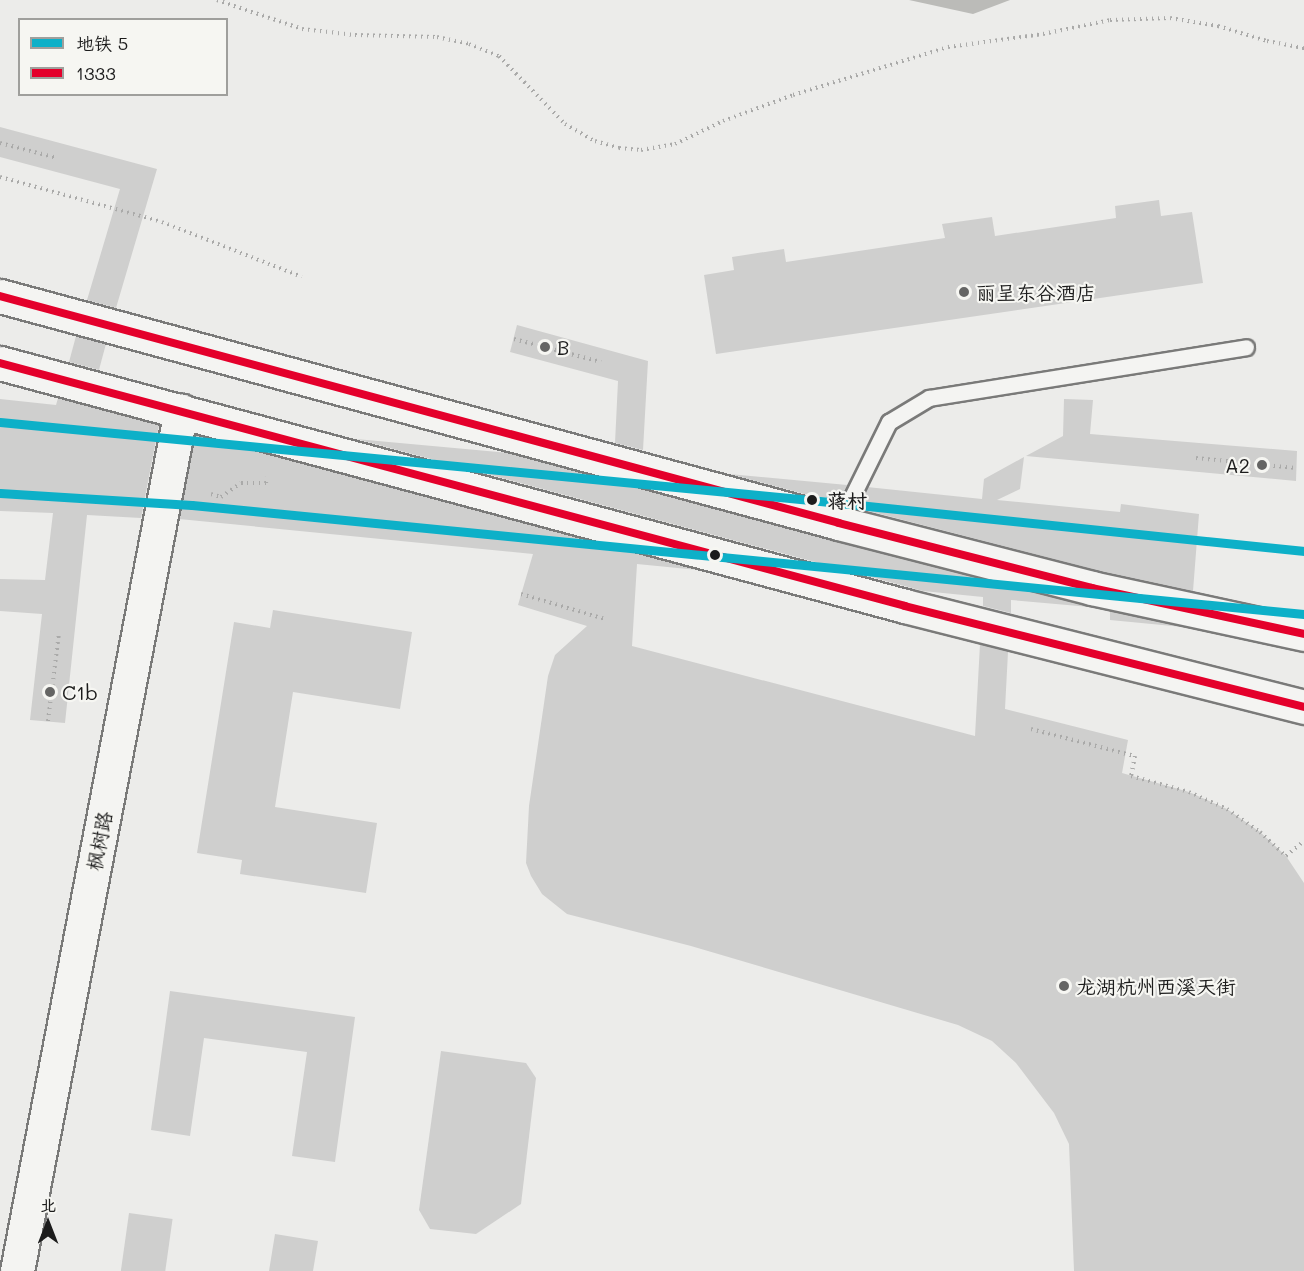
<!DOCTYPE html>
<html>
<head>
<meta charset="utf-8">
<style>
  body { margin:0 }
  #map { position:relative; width:1304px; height:1271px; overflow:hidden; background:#ececea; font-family:Mali,"LXGW WenKai TC",sans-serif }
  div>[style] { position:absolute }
  .water>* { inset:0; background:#bbbbb8 }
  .building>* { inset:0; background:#cfcfce; transform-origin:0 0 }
  .path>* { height:4px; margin-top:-2px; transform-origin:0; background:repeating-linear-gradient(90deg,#aaaaa9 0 1.5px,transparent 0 6px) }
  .roads { filter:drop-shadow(2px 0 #7a7a79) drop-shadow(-2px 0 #7a7a79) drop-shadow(0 2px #7a7a79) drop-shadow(0 -2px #7a7a79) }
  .service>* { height:15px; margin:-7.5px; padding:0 7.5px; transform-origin:7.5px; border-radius:7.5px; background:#f4f4f2 }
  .tertiary>* { height:33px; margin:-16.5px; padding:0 16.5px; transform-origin:16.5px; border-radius:16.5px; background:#f4f4f2 }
  .primary>* { height:33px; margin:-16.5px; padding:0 16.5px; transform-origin:16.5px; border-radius:16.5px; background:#f4f4f2 }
  .bus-1>* { height:8px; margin:-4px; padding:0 4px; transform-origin:4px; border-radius:4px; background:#e4002b }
  .metro-1>* { height:9px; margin:-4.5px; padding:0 4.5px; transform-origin:4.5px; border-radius:4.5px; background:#0db0c8 }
  .dots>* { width:16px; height:16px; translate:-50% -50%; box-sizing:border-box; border:3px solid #f6f6f2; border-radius:50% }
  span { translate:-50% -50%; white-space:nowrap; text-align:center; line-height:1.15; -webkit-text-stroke:4.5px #f6f6f2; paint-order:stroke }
  .poi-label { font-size:20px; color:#1c1c1c }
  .left { translate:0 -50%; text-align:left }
  .right { translate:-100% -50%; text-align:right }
  .stop-label { font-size:20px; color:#1c1c1c; font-weight:700 }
  .street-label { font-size:20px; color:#1c1c1c }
  .legend { position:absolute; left:18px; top:18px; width:210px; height:78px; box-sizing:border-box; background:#f6f6f2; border:2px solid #9f9f9c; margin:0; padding:8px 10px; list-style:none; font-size:18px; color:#1c1c1c }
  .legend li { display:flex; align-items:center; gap:12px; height:30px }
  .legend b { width:30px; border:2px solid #9f9f9c }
  .north { position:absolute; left:18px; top:1193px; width:60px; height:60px; -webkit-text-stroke:4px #f6f6f2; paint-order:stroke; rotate:0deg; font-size:16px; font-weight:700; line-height:24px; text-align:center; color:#1c1c1c }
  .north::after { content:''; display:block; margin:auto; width:21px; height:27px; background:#1c1c1c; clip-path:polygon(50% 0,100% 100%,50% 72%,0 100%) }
</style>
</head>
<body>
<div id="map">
  <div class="water">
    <div style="clip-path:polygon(909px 0,1010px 0,973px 14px)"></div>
  </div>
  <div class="building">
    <div style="clip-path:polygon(0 127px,157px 169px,116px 308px,87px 300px,120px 189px,0 157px)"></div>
    <div style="clip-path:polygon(1159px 200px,1161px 216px,1192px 212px,1203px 283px,716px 354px,704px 275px,734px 270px,732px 257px,784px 249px,786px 262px,945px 238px,942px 224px,992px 217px,995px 236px,1116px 218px,1115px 206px)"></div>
    <div style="clip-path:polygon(517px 325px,648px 361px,643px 450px,615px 443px,618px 381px,510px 352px)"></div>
    <div style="left:76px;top:336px;width:31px;height:27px;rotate:15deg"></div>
    <div style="clip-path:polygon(58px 398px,159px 425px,141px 518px,87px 515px,65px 723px,30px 720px,42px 614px,0 611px,0 579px,45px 580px,53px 513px,0 511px,0 399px,56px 405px)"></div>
    <div style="clip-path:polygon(1064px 399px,1093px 400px,1090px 434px,1297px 451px,1296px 481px,1026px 456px,1063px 436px)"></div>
    <div style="clip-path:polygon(195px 435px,698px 570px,637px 564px,632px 646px,975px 736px,980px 644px,1008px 652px,1005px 709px,1128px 740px,1122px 773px,1189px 792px,1227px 809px,1260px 832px,1286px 856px,1304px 883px,1304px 1271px,1074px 1271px,1069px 1144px,1054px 1113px,1016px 1063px,992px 1041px,958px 1025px,691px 946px,567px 914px,542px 894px,531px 876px,526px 863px,529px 806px,548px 676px,555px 655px,587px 626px,518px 605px,533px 554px,179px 519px)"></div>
    <div style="clip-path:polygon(356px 439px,509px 453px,1090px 607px,1011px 600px,1011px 613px,983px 606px,983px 597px,923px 591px)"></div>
    <div style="clip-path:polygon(1024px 457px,1020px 489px,997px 500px,1120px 512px,1121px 504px,1199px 514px,1193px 591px,1096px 570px,857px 508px,867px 487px,982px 499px,984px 479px)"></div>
    <div style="clip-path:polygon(729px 474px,847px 485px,838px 503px)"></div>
    <div style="clip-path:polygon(273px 610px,412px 632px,400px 709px,293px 692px,275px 807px,377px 823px,366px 893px,240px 874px,242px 860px,197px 853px,234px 622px,270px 628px)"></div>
    <div style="clip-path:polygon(1110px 611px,1183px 627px,1110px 620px)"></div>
    <div style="clip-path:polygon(170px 991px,355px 1017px,335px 1162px,292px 1156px,307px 1052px,204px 1038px,190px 1136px,151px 1130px)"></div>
    <div style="clip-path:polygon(441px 1051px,526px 1063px,536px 1078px,521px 1204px,476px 1234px,430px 1229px,419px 1210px)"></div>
    <div style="left:129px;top:1213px;width:44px;height:59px;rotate:8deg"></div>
    <div style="clip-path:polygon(275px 1234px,318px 1241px,313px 1271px,269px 1271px)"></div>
  </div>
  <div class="path">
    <div style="left:217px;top:0;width:90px;rotate:18.8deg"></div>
    <div style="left:302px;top:29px;width:53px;rotate:6.5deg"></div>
    <div style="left:355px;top:35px;width:82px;rotate:1.4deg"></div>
    <div style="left:437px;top:37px;width:33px;rotate:12deg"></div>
    <div style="left:469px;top:44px;width:32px;rotate:22deg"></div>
    <div style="left:499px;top:56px;width:95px;rotate:45.9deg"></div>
    <div style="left:565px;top:124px;width:34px;rotate:30deg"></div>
    <div style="left:595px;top:141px;width:25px;rotate:16deg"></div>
    <div style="left:619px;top:148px;width:22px;rotate:5deg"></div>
    <div style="left:641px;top:150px;width:35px;rotate:-10deg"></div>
    <div style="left:675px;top:144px;width:53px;rotate:-25.6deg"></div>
    <div style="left:723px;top:121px;width:75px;rotate:-20.4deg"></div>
    <div style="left:793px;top:95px;width:162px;rotate:-17.2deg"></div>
    <div style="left:948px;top:47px;width:96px;rotate:-7.8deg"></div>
    <div style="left:1043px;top:34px;width:68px;rotate:-11.8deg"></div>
    <div style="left:1110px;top:20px;width:60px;rotate:-1.9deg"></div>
    <div style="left:1170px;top:18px;width:49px;rotate:9.5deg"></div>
    <div style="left:1218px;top:26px;width:51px;rotate:17deg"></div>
    <div style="left:1267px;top:41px;width:38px;rotate:11deg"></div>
    <div style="left:0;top:143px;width:59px;rotate:14.7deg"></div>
    <div style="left:0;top:177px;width:168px;rotate:15.5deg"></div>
    <div style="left:162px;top:222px;width:150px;rotate:21.4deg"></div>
    <div style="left:514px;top:339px;width:90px;rotate:14.8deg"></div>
    <div style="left:1196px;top:458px;width:101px;rotate:5.7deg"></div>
    <div style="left:211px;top:494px;width:10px;rotate:17deg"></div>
    <div style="left:221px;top:497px;width:24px;rotate:-35deg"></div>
    <div style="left:241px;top:483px;width:25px"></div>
    <div style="left:266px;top:483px;width:6px;rotate:-81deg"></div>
    <div style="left:521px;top:594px;width:88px;rotate:16.6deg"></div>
    <div style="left:48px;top:721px;width:89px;rotate:-82.9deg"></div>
    <div style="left:1031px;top:729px;width:107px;rotate:14.6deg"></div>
    <div style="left:1135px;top:756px;width:20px;rotate:101deg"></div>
    <div style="left:1131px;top:776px;width:60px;rotate:15.4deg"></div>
    <div style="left:1189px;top:792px;width:42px;rotate:24.1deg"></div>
    <div style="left:1227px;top:809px;width:40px;rotate:34.9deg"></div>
    <div style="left:1260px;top:832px;width:35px;rotate:43deg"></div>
    <div style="left:1286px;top:856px;width:23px;rotate:-40deg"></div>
  </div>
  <div class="roads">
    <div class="service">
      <div style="left:839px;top:523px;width:113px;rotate:-63.7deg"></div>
      <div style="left:889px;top:422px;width:47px;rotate:-31deg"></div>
      <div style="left:929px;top:398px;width:321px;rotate:-9.1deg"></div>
    </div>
    <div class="tertiary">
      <div style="left:17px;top:1271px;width:876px;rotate:-79.22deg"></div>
    </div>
    <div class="primary">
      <div style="left:0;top:296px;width:869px;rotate:15.14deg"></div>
      <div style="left:839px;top:523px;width:261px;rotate:14.4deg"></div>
      <div style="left:1092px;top:588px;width:217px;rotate:12.2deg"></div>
      <div style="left:0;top:363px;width:937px;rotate:15.03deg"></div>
      <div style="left:905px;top:606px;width:412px;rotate:14.2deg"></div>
    </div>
  </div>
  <div class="bus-1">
    <div style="left:0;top:296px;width:869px;rotate:15.14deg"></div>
    <div style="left:839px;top:523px;width:261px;rotate:14.4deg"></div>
    <div style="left:1092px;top:588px;width:217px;rotate:12.2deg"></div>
    <div style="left:0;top:363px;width:937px;rotate:15.03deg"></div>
    <div style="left:905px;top:606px;width:412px;rotate:14.2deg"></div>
  </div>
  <div class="metro-1">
    <div style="left:0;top:422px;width:814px;rotate:5.5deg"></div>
    <div style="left:810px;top:500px;width:497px;rotate:5.9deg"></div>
    <div style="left:0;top:493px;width:192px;rotate:3.6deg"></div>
    <div style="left:192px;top:505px;width:1117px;rotate:5.6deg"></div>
  </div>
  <div class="dots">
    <div style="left:964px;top:292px;background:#656564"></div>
    <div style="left:545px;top:347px;background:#656564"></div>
    <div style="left:1262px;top:465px;background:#656564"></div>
    <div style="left:812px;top:500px;background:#1c1c1c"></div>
    <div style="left:715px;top:555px;background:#1c1c1c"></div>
    <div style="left:50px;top:692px;background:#656564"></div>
    <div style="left:1064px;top:986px;background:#656564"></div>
  </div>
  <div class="poi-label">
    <span class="left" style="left:976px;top:292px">丽呈东谷酒店</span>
    <span class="left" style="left:557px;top:347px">B</span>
    <span class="right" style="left:1250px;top:465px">A2</span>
    <span class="left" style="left:62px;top:692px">C1b</span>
    <span class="left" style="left:1076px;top:986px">龙湖杭州西溪天街</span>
  </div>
  <div class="stop-label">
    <span class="left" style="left:827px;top:500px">蒋村</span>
  </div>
  <div class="street-label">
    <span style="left:99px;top:841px;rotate:-79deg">枫树路</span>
  </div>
  <ul class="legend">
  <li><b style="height:8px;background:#0db0c8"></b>地铁 5</li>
  <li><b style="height:8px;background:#e4002b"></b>1333</li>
  </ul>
  <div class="north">北</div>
</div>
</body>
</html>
